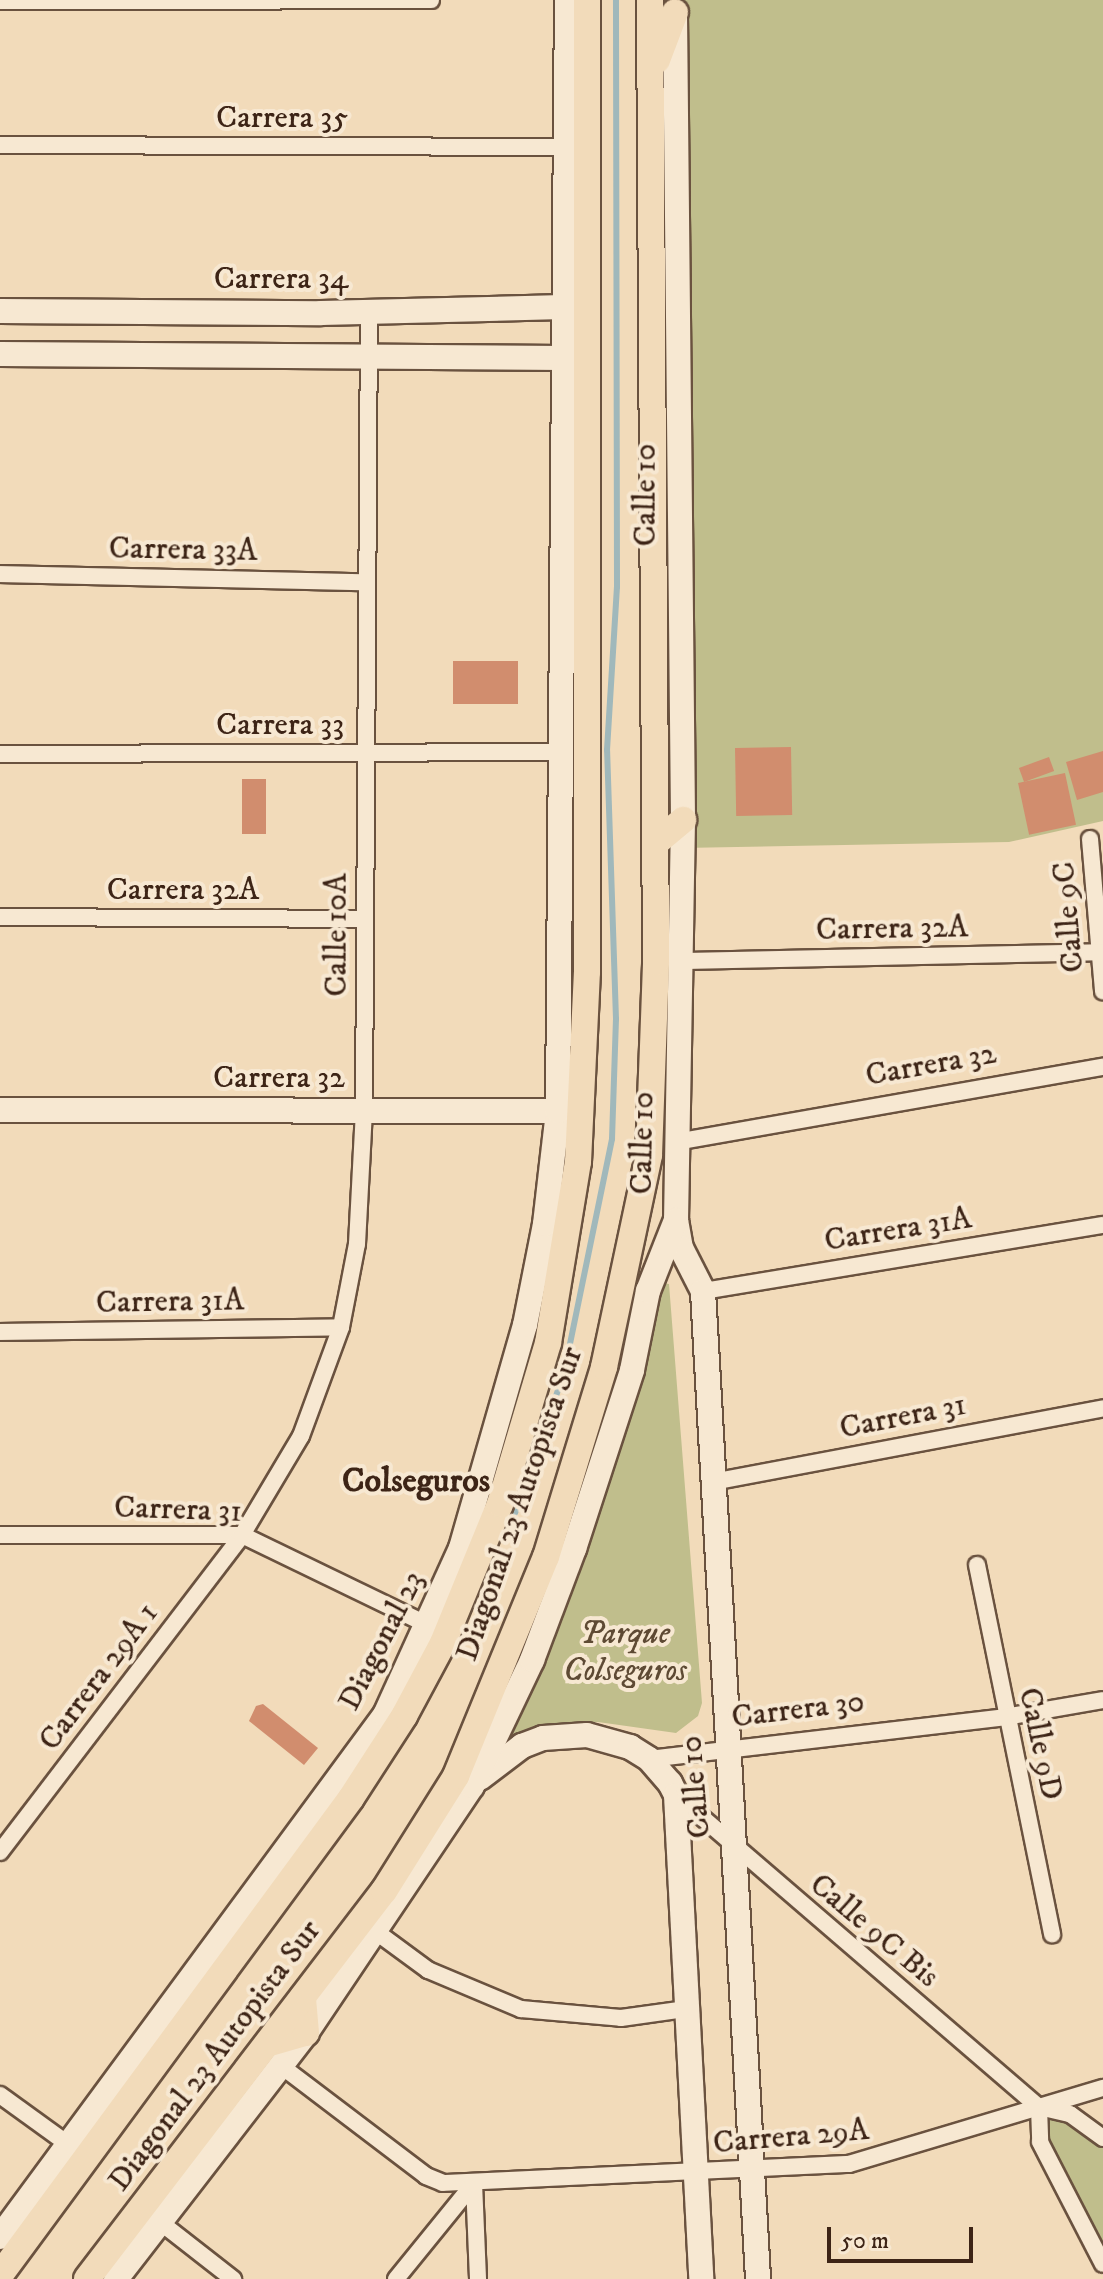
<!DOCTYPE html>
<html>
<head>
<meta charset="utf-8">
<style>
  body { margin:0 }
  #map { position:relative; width:1103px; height:2279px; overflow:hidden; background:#f2dbba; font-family:"IM FELL DW Pica",serif }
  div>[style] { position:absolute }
  .green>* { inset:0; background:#c0be8c }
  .stream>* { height:6px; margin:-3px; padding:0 3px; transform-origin:3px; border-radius:3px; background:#a0b8bb }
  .building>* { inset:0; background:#d18d6e; transform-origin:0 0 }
  .roads { filter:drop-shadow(2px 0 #6a523f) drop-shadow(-2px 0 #6a523f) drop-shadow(0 2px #6a523f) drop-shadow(0 -2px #6a523f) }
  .street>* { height:16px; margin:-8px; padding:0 8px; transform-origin:8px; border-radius:8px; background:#f7e8d2 }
  .secondary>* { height:24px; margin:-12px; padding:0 12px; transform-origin:12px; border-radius:12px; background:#f7e8d2 }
  .primary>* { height:26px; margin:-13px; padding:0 13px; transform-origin:13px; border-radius:13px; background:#f2dbba }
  span { translate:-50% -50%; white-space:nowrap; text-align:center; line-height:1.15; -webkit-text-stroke:8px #f7e8d2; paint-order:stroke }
  .street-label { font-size:32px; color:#3d2416 }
  .park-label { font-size:32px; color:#5e4a34; font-style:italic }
  .neighbourhood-label { font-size:34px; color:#3d2416; font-weight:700 }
  .scale { position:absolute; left:827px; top:2227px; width:146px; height:36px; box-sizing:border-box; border:4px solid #3d2416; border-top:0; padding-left:10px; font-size:24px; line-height:28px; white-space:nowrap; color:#3d2416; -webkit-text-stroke:6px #f7e8d2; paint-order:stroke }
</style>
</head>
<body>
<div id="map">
  <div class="green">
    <div style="clip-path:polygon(675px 0,1103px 0,1103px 821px,1009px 842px,682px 848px)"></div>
    <div style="clip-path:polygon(662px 1283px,669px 1284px,702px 1703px,698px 1716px,676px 1733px,598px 1722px,562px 1723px,508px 1741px,559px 1623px,641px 1372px)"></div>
    <div style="clip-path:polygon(1039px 2107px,1103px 2138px,1103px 2264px,1040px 2142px)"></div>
  </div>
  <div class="stream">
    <div style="left:515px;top:1513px;width:148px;rotate:-70.7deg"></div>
    <div style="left:564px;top:1373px;width:239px;rotate:-78.4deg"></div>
    <div style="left:612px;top:1139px;width:120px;rotate:-88.1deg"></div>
    <div style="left:616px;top:1019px;width:269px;rotate:-91.9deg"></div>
    <div style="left:607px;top:750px;width:163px;rotate:-86.5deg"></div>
    <div style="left:617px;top:587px;width:587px;rotate:-90.1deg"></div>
  </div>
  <div class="building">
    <div style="left:453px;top:661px;width:65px;height:43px"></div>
    <div style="left:791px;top:747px;width:68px;height:56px;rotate:89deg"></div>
    <div style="clip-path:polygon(1103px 751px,1103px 792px,1077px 800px,1066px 762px)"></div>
    <div style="left:1049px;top:757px;width:15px;height:32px;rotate:70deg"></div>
    <div style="left:1065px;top:773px;width:53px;height:48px;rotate:78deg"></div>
    <div style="left:242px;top:779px;width:24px;height:55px"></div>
    <div style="clip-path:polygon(263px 1704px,318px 1748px,304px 1765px,249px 1721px,256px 1706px)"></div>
  </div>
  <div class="roads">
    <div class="street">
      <div style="left:0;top:1px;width:431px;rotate:-0.1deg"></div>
      <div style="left:0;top:145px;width:564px;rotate:0.2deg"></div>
      <div style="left:0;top:574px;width:365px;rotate:1.3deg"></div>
      <div style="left:0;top:754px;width:561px;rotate:-0.2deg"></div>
      <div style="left:1090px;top:839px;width:153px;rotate:85.1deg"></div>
      <div style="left:0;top:917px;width:365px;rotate:0.3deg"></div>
      <div style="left:681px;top:961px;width:422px;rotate:-1.2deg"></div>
      <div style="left:676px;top:1142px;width:434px;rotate:-10deg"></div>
      <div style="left:703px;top:1291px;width:405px;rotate:-9.4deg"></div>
      <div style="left:0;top:1332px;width:341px;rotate:-0.8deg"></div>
      <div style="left:713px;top:1482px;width:397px;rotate:-10.7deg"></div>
      <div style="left:0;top:1535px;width:242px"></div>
      <div style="left:242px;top:1535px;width:209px;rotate:25.8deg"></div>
      <div style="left:977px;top:1565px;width:377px;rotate:78.5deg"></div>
      <div style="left:649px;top:1759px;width:358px;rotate:-6.7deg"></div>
      <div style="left:1005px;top:1717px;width:99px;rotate:-9.8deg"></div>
      <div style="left:676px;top:1795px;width:479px;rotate:40.7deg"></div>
      <div style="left:1039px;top:2107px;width:32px;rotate:13deg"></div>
      <div style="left:1070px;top:2114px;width:41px;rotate:36deg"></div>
      <div style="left:0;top:1852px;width:399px;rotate:-52.6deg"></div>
      <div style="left:242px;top:1535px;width:115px;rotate:-59.2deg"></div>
      <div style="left:301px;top:1436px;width:116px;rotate:-69.8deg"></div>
      <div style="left:341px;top:1327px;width:85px;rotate:-79.1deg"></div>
      <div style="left:357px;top:1244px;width:134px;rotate:-87deg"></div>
      <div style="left:364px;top:1110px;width:799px;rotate:-89.64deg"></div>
      <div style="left:375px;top:1931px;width:66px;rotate:36.3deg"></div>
      <div style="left:428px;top:1970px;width:101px;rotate:22.8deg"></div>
      <div style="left:521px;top:2009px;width:100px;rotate:5.1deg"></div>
      <div style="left:621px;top:2018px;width:66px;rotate:-7.9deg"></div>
      <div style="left:280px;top:2065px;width:183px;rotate:37.2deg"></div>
      <div style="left:426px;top:2176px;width:18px;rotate:22deg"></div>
      <div style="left:443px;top:2183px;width:406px;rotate:-2.7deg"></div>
      <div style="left:849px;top:2164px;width:265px;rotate:-16.7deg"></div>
      <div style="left:0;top:2095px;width:85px;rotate:35.9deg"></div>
      <div style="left:1039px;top:2107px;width:35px;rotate:88deg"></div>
      <div style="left:1040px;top:2142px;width:137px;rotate:62.7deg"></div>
      <div style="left:474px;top:2183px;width:96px;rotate:87.6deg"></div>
      <div style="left:160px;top:2222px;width:93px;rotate:38deg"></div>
      <div style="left:396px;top:2279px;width:124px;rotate:-50.9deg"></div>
    </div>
    <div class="secondary">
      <div style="left:675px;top:14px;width:806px;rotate:89.43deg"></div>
      <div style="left:683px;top:820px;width:400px;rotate:91deg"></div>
      <div style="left:676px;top:1220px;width:28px;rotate:80deg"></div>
      <div style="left:681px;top:1248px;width:48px;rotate:62.9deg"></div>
      <div style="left:703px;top:1291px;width:990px;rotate:86.81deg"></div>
      <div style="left:0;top:311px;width:321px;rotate:0.4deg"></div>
      <div style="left:321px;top:313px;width:242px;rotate:-1.4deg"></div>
      <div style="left:0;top:354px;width:563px;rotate:0.41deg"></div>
      <div style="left:0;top:1110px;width:558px;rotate:0.1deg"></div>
      <div style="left:480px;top:1778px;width:53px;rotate:-37.3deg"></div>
      <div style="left:522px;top:1746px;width:22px;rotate:-21deg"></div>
      <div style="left:543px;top:1738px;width:44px;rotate:-3.9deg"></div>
      <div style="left:587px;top:1735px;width:45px;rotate:15.6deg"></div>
      <div style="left:630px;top:1747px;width:22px;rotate:32deg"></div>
      <div style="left:649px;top:1759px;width:32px;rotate:49deg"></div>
      <div style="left:670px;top:1783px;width:13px;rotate:63deg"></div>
      <div style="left:676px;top:1795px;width:485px;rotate:87deg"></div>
      <div style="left:0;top:2237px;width:649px;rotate:-53.59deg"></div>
      <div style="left:385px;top:1715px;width:183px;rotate:-65.5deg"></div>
      <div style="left:461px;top:1548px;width:232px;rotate:-74deg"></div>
      <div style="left:525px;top:1325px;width:103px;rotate:-78.8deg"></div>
      <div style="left:545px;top:1224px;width:114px;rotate:-83.4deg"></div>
      <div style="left:558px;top:1111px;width:1111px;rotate:-89.54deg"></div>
      <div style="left:116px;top:2279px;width:311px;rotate:-52.3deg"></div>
      <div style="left:306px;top:2033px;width:298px;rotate:-56.1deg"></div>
      <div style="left:472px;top:1786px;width:140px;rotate:-64.5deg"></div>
      <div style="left:532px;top:1660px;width:119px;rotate:-69.3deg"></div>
      <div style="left:574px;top:1549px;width:188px;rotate:-72deg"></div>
      <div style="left:632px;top:1370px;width:81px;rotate:-78.6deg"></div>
      <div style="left:648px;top:1291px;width:76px;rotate:-68.5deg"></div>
    </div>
    <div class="primary">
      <div style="left:657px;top:60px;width:51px;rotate:-69.4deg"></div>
      <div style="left:658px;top:841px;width:33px;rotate:-40deg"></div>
      <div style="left:270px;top:2043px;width:37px;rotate:-16deg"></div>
      <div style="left:306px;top:2033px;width:36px;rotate:-95deg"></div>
      <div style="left:0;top:2275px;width:592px;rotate:-53.65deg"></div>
      <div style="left:351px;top:1798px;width:98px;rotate:-57.1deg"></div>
      <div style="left:404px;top:1716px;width:83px;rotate:-61.9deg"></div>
      <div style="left:443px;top:1643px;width:150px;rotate:-67.7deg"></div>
      <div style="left:500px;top:1504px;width:168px;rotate:-73.4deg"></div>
      <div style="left:548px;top:1343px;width:183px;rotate:-80.6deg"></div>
      <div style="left:578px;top:1162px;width:190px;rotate:-87.3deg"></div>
      <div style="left:587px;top:972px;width:972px;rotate:-90deg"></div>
      <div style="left:87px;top:2279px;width:489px;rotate:-52.6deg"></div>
      <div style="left:384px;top:1891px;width:136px;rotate:-57.9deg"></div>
      <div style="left:456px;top:1776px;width:237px;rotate:-67.7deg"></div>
      <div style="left:546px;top:1557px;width:199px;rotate:-73deg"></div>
      <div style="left:604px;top:1367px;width:217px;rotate:-78deg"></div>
      <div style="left:649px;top:1155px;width:193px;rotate:-87.9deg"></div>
      <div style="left:656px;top:962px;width:962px;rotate:-90.36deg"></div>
    </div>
  </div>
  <div class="street-label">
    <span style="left:282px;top:118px">Carrera 35</span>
    <span style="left:281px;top:279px">Carrera 34</span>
    <span style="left:646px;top:495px;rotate:-90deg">Calle 10</span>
    <span style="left:183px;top:550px;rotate:1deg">Carrera 33A</span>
    <span style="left:280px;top:725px">Carrera 33</span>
    <span style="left:183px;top:890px">Carrera 32A</span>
    <span style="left:1069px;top:917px;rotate:-95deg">Calle 9C</span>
    <span style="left:892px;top:929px;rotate:-1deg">Carrera 32A</span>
    <span style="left:337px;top:935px;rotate:-90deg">Calle 10A</span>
    <span style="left:931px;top:1065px;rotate:-10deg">Carrera 32</span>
    <span style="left:279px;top:1078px">Carrera 32</span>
    <span style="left:643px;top:1143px;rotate:-89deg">Calle 10</span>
    <span style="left:898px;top:1230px;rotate:-9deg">Carrera 31A</span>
    <span style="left:170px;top:1302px;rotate:-1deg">Carrera 31A</span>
    <span style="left:903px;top:1417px;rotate:-11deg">Carrera 31</span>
    <span style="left:520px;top:1504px;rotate:-71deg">Diagonal 23 Autopista Sur</span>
    <span style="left:178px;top:1510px;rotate:2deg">Carrera 31</span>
    <span style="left:382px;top:1641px;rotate:-63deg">Diagonal 23</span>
    <span style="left:99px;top:1677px;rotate:-53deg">Carrera 29A 1</span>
    <span style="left:798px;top:1710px;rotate:-7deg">Carrera 30</span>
    <span style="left:1040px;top:1744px;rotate:78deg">Calle 9D</span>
    <span style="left:696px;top:1787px;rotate:-95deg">Calle 10</span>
    <span style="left:874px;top:1931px;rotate:40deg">Calle 9C Bis</span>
    <span style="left:215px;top:2056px;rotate:-53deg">Diagonal 23 Autopista Sur</span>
    <span style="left:791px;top:2137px;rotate:-5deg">Carrera 29A</span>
  </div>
  <div class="park-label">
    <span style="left:625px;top:1653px">Parque<br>Colseguros</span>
  </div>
  <div class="neighbourhood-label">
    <span style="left:416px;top:1482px">Colseguros</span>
  </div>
  <div class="scale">50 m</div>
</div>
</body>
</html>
